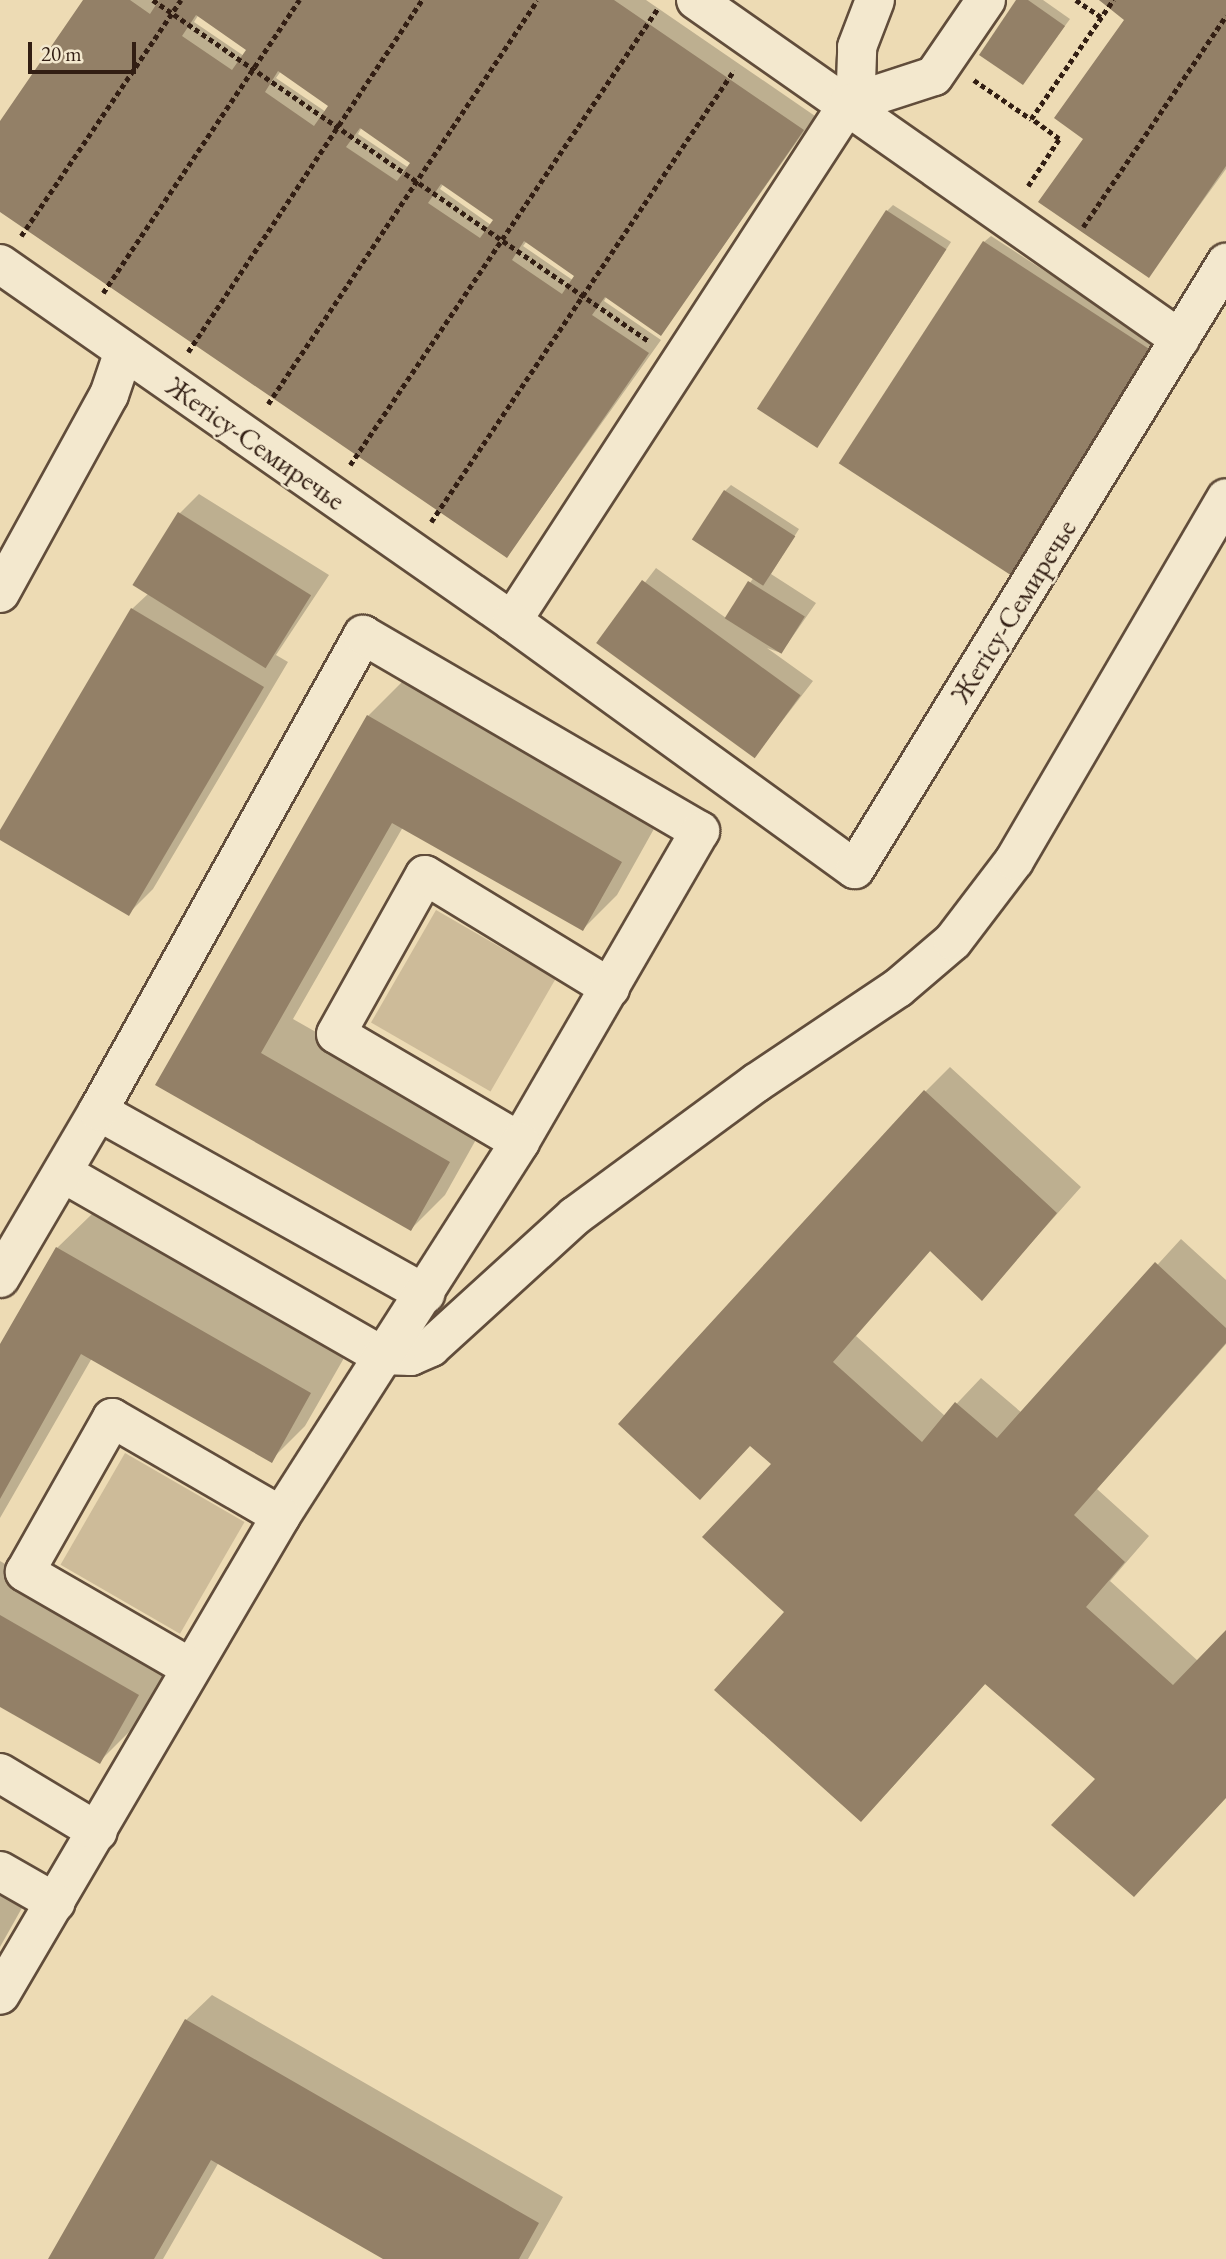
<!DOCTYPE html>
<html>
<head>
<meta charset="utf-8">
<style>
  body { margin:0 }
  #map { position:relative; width:1226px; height:2259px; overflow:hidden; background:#eddbb4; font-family:"EB Garamond",serif }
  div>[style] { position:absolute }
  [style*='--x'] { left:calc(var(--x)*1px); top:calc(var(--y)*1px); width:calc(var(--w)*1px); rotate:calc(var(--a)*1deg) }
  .green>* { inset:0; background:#cdbb99; transform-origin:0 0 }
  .shadow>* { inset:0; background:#0003 }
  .building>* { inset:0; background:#938067; transform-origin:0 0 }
  .path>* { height:4.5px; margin-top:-2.25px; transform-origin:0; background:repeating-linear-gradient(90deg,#321e13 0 5px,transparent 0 8.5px) }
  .roads { filter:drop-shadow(2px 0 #614d3b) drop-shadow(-2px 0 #614d3b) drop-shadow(0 2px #614d3b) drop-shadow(0 -2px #614d3b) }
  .minor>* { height:38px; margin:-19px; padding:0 19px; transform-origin:19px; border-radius:19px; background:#f3e8ce }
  span { translate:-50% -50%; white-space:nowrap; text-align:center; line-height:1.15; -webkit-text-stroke:5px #f3e8ce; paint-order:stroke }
  .street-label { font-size:28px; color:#321e13 }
  .scale { position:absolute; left:28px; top:42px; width:108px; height:32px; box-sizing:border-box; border:4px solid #321e13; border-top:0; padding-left:9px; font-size:21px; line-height:24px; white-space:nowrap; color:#321e13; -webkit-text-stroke:5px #f3e8ce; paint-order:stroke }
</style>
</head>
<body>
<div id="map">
  <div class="green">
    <i style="left:436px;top:910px;width:138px;height:130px;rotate:30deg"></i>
    <i style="left:125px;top:1453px;width:138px;height:129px;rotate:30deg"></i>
  </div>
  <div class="shadow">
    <i style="clip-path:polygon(evenodd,85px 0,646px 0,815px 116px,661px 334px,607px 296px,604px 301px,661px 340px,507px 556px,0 210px,0 124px,85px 0,199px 14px,249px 49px,244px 56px,194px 22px,199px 14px,85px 0,281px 71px,330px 105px,326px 112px,276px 78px,281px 71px,85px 0,362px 127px,412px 162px,409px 168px,358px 134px,362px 127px,85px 0,444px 183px,495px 219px,491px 225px,440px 189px,444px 183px,85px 0,527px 241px,577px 276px,574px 281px,523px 246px,527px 241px)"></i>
    <i style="clip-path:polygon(1019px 0,1043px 0,1070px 19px,1023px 83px)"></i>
    <i style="clip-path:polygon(1099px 0,1226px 0,1226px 169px,1149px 275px,1086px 138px,1126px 20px)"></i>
    <i style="clip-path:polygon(893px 205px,951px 242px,818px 446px,887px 211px)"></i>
    <i style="clip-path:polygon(991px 236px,1160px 346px,1012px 573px,984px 242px)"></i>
    <i style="clip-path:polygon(731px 485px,799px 529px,771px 574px,816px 603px,781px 653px,767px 648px,813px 681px,755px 756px,599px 643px,656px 568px,726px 618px,754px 577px,725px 491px)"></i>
    <i style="clip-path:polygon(199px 494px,329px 575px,276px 655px,288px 662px,153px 889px,128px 914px,0 838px,0 834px,132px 609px,149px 593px,179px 514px)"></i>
    <i style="clip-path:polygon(402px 682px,655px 827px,617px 895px,583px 929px,403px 827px,293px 1019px,483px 1127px,445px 1195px,411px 1229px,157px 1084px,368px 716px)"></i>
    <i style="clip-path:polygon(950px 1067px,1081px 1187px,982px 1298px,931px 1250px,856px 1336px,945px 1416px,981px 1378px,1022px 1413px,1181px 1239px,1226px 1280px,1226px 1344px,1097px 1489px,1149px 1536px,1110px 1581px,1198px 1661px,1226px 1632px,1226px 1797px,1097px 1779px,987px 1682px,886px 1794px,786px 1612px,773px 1464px,925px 1092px)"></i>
    <i style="clip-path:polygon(92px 1214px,344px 1358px,305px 1426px,271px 1460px,92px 1358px,0 1518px,0 1347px,57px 1248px)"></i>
    <i style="clip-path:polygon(0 1561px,172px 1660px,133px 1728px,99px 1762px,0 1705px)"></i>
    <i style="clip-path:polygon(0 1884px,27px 1899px,0 1947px)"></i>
    <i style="clip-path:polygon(212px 1995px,563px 2197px,528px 2259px,387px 2259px,219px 2162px,163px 2259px,50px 2259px,186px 2020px)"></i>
  </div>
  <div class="building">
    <i style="clip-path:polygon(evenodd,83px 0,130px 0,150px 14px,159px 0,614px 0,804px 130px,661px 336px,605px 297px,592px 315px,649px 353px,507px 558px,0 212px,0 121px,83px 0,196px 15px,246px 50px,232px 70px,182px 36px,196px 15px,83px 0,278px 71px,328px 106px,314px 126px,265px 92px,278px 71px,83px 0,360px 128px,410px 163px,397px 181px,346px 147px,360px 128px,83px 0,441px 184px,493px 220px,480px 238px,428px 203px,441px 184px,83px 0,524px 241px,574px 276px,562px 294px,512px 260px,524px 241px)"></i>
    <i style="clip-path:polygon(1016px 0,1028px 0,1065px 26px,1023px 85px,979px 55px)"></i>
    <i style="clip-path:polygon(1099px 0,1226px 0,1226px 166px,1149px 278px,1038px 202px,1083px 139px,1054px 118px,1124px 20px)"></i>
    <i style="left:886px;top:210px;width:72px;height:237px;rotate:33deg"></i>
    <i style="left:983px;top:241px;width:205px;height:265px;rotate:33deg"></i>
    <i style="left:724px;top:490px;width:85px;height:59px;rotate:33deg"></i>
    <i style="left:178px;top:512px;width:157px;height:86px;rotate:32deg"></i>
    <i style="left:642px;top:580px;width:196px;height:78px;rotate:36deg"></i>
    <i style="left:748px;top:581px;width:67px;height:44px;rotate:32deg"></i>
    <i style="clip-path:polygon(131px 608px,264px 687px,129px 916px,0 840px,0 830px)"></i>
    <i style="clip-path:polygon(367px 715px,622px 862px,583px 931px,392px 823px,261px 1053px,450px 1162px,411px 1231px,155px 1085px)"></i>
    <i style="clip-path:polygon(924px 1090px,1057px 1213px,982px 1301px,930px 1251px,833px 1362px,922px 1442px,955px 1402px,997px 1438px,1155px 1262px,1226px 1328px,1226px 1343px,1074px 1515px,1125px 1562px,1086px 1607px,1173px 1685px,1226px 1630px,1226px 1798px,1134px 1897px,1051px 1825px,1095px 1779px,985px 1684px,861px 1822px,714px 1690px,784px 1612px,702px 1537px,771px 1464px,750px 1446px,700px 1500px,618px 1424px)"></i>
    <i style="clip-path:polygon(56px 1247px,311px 1393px,272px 1463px,81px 1354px,0 1499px,0 1344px)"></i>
    <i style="clip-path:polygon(0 1615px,139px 1695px,100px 1764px,0 1707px)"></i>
    <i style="clip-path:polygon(185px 2019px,539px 2223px,519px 2259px,383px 2259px,211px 2160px,154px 2259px,48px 2259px)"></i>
  </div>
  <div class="path">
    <i style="--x:153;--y:0;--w:603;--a:34.53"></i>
    <i style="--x:1076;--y:0;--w:30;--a:34"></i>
    <i style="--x:974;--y:80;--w:69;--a:34.4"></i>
    <i style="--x:1031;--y:119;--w:145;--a:-55.4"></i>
    <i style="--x:1028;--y:186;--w:56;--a:-56.6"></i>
    <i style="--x:1059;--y:139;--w:34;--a:-144"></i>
    <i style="--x:1083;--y:227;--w:255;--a:-55.9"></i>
    <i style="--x:21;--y:236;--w:285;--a:-55.9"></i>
    <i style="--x:103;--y:293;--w:353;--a:-56.2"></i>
    <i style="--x:188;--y:352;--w:423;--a:-56.4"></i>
    <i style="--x:268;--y:404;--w:485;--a:-56.3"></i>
    <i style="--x:350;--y:465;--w:551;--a:-56.02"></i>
    <i style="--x:431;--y:522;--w:544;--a:-56.16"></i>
  </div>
  <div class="roads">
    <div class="minor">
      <i style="--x:696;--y:0;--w:591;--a:35.01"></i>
      <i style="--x:848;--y:104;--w:22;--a:-69"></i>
      <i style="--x:856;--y:83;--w:36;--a:-88"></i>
      <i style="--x:857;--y:47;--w:50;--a:-69"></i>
      <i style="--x:0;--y:264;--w:624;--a:34.89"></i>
      <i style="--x:512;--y:621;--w:617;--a:-56.98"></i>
      <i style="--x:848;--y:104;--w:90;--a:-18"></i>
      <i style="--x:934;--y:76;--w:92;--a:-55.6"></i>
      <i style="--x:0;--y:593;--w:226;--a:-61.2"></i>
      <i style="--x:109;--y:395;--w:46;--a:-71.2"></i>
      <i style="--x:512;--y:621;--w:423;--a:35.9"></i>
      <i style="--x:855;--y:869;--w:711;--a:-58.52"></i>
      <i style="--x:98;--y:1111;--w:375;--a:29.2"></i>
      <i style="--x:520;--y:1142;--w:213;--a:-149.6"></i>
      <i style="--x:336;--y:1034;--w:182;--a:-60.8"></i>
      <i style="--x:425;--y:875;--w:217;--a:31.4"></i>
      <i style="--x:63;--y:1173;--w:366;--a:29.8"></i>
      <i style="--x:381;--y:1355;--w:30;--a:2"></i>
      <i style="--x:411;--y:1356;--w:22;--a:-24"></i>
      <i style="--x:431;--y:1347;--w:195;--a:-42.3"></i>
      <i style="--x:575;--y:1216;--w:225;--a:-36.3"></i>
      <i style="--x:756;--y:1083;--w:171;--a:-33.8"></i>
      <i style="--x:898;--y:988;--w:72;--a:-40.5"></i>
      <i style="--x:953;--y:941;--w:101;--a:-52.7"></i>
      <i style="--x:1014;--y:861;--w:420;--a:-59.7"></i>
      <i style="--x:0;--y:1278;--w:194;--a:-59.6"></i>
      <i style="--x:98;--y:1111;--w:545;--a:-60.89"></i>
      <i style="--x:363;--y:635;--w:390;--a:30.2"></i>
      <i style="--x:700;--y:831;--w:359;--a:120.1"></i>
      <i style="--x:520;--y:1142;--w:444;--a:122.6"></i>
      <i style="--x:281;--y:1516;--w:555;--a:120.4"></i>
      <i style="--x:191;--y:1668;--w:192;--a:-150"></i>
      <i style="--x:25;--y:1572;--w:177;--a:-60.5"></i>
      <i style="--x:112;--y:1418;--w:195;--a:30.1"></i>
      <i style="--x:0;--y:1773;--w:114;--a:31"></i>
      <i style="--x:0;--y:1871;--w:64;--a:29.7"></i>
    </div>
  </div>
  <div class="street-label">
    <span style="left:256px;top:443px;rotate:35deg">Жетісу-Семиречье</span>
    <span style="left:1013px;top:611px;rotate:-58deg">Жетісу-Семиречье</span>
  </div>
  <div class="scale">20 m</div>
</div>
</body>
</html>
